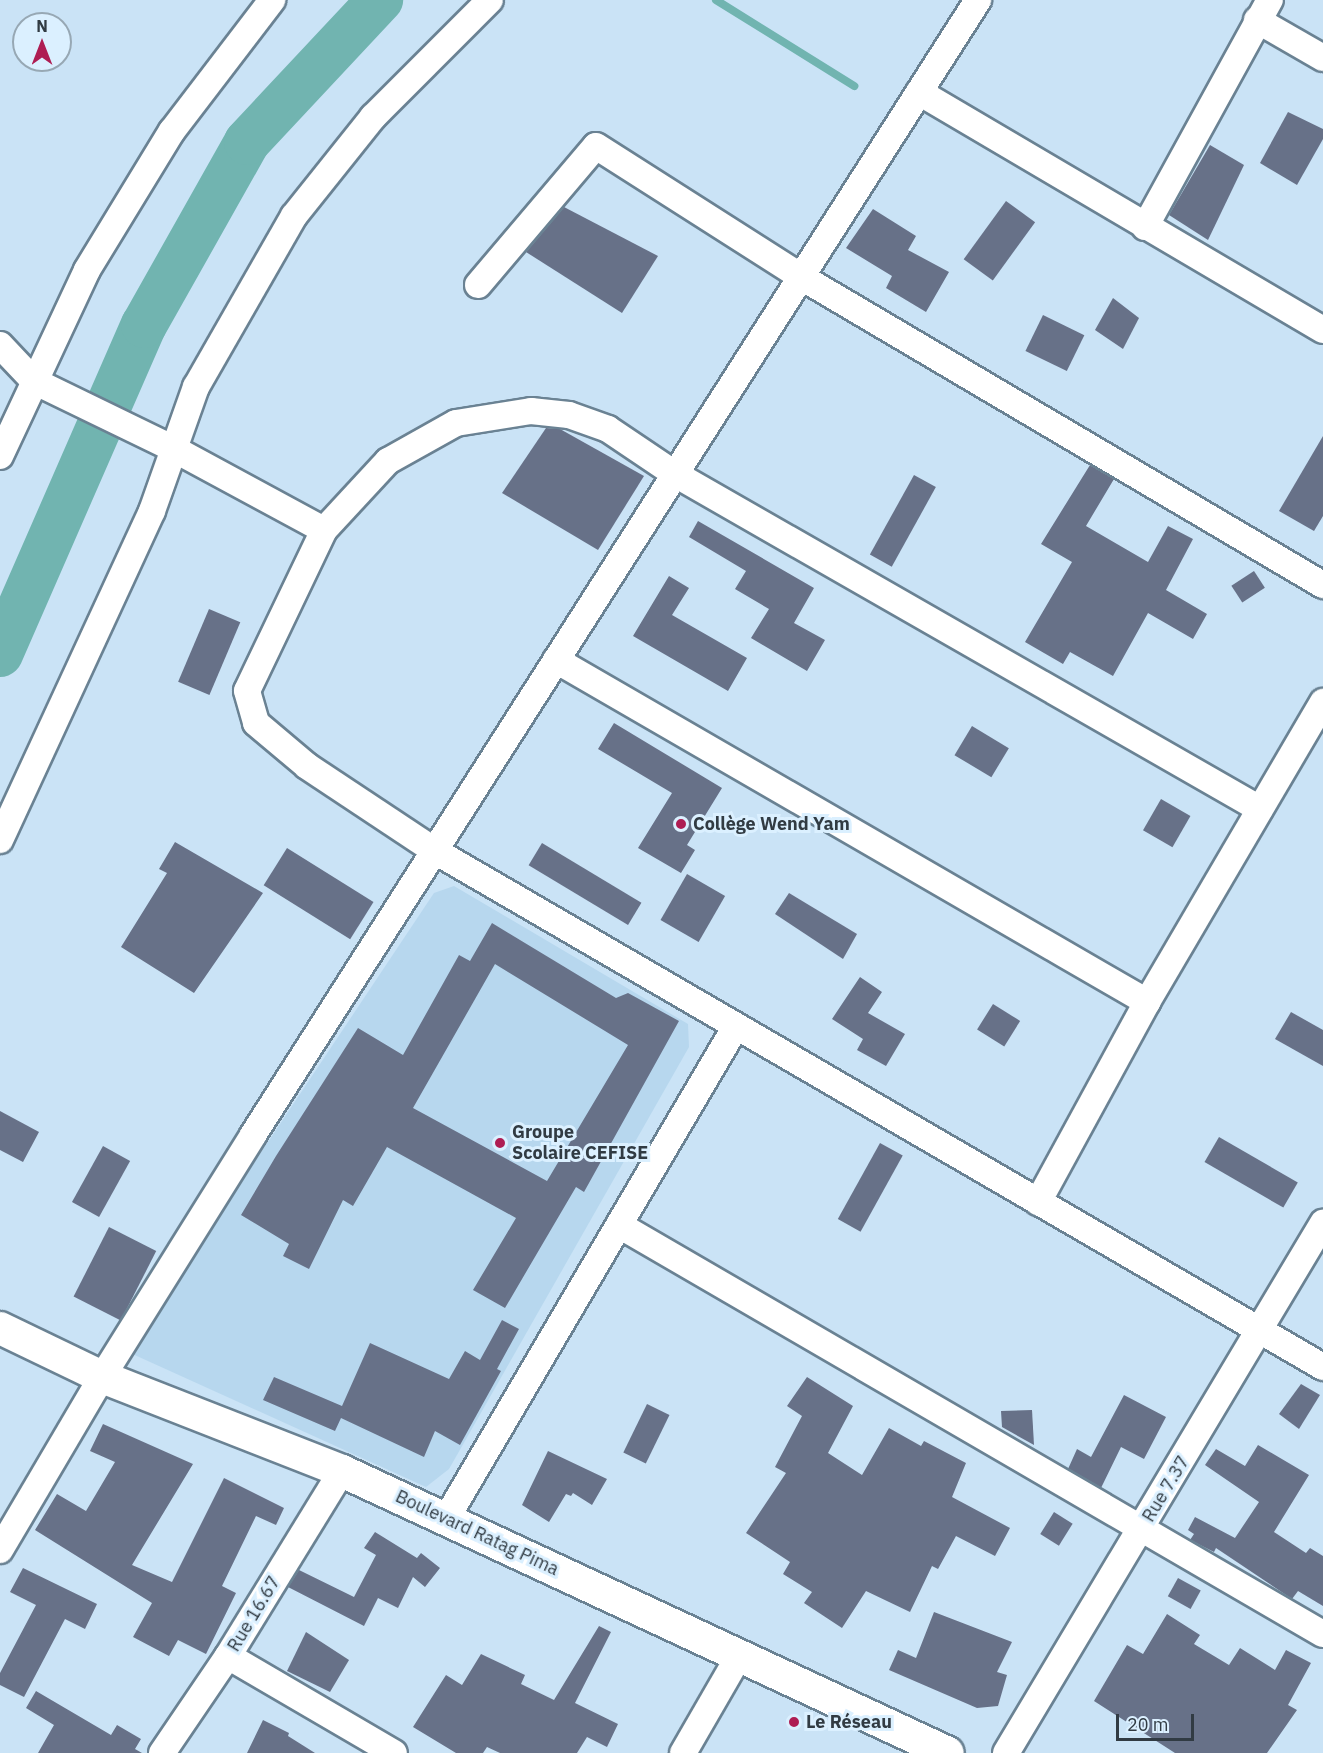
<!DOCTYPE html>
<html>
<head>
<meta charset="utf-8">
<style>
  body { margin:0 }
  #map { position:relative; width:1323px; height:1753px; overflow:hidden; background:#cae3f6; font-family:"IBM Plex Sans",sans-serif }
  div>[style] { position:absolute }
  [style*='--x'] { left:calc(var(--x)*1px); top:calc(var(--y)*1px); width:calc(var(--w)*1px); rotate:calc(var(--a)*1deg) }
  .built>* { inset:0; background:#b7d7ee }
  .stream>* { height:8px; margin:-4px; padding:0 4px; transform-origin:4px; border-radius:4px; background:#71b4b0 }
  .river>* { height:46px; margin:-23px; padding:0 23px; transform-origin:23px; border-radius:23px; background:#71b4b0 }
  .building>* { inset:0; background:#677188; transform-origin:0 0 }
  .roads { filter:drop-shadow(2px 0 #6a8293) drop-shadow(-2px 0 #6a8293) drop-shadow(0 2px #6a8293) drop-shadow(0 -2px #6a8293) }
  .minor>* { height:26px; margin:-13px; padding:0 13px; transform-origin:13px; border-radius:13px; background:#fff }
  .tertiary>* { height:32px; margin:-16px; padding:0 16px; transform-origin:16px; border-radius:16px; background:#fff }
  .dots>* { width:16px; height:16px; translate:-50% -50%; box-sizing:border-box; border:3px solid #dbf0ff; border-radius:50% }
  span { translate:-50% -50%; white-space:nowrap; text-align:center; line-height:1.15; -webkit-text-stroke:6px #dbf0ff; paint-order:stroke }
  .poi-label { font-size:18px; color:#313b43; font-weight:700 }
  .left { translate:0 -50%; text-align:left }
  .street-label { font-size:18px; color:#313b43 }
  .north { position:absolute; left:12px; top:12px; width:60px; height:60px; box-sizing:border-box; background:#dbf0ff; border:2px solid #97a8b4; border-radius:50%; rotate:0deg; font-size:16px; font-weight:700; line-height:24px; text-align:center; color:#313b43 }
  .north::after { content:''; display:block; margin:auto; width:21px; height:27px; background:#ae1d53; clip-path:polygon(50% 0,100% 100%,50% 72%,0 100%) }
  .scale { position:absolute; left:1116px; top:1714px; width:78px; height:27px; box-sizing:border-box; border:3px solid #313b43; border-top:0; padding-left:8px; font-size:18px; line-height:21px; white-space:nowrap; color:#313b43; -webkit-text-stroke:4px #dbf0ff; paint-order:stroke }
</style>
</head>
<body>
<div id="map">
  <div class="built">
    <i style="clip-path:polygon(454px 886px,688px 1024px,689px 1047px,449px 1469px,426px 1487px,128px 1352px,434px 893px)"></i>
  </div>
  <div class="stream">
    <i style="--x:716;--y:0;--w:163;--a:31.9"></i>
  </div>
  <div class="river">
    <i style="--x:0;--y:654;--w:359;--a:-66.4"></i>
    <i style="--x:144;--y:325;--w:210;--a:-60.6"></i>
    <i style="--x:247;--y:142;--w:195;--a:-46.9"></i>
  </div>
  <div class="building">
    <i style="clip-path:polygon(1288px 112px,1323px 129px,1323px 139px,1297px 185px,1260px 163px)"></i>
    <i style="clip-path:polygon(1210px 145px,1244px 165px,1208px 240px,1169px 215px)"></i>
    <i style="left:1006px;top:201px;width:36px;height:72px;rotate:36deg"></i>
    <i style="clip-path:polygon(564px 207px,658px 256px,622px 313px,526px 252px)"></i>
    <i style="clip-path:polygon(873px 209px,916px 236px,908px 250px,949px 272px,926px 312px,886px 288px,892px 276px,846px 248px)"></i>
    <i style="clip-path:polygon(1113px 298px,1139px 318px,1123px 349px,1095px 330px)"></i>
    <i style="left:1043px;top:315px;width:46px;height:40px;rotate:26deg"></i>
    <i style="clip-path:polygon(546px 428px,560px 429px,644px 476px,598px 550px,502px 493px)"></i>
    <i style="clip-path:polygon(1323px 436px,1323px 516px,1314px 531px,1279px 511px)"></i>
    <i style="clip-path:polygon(1090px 465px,1114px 479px,1086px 526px,1148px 562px,1168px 526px,1193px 539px,1166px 590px,1207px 614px,1193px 639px,1148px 613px,1113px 676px,1070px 652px,1063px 664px,1025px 642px,1072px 562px,1041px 544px)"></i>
    <i style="left:914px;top:475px;width:25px;height:91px;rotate:29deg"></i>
    <i style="clip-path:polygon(698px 521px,814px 588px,794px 623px,825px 640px,807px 671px,751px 638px,769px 609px,735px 589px,746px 571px,689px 537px)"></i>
    <i style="left:1254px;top:571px;width:20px;height:27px;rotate:57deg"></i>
    <i style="clip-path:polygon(669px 576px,689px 588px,672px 615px,747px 658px,728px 691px,633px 636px)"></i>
    <i style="left:209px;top:609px;width:34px;height:79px;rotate:23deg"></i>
    <i style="clip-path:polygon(614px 723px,722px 788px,687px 845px,695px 850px,681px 873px,638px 848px,672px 793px,598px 749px)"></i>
    <i style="left:972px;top:726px;width:43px;height:34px;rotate:31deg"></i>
    <i style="left:1161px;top:799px;width:34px;height:36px;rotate:30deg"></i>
    <i style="clip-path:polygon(175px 842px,263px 893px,194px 993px,121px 947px,167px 873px,159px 869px)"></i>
    <i style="left:542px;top:843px;width:116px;height:26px;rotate:31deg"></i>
    <i style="left:287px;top:848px;width:102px;height:44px;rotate:32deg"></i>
    <i style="left:687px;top:874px;width:44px;height:53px;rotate:30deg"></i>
    <i style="clip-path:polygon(789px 893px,857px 934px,843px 959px,775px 914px)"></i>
    <i style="clip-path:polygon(evenodd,492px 923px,616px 998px,628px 993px,679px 1021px,584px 1192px,576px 1187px,505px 1308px,473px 1290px,516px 1218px,387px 1147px,353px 1206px,343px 1200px,309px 1269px,283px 1256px,289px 1244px,241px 1215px,276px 1156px,358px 1028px,403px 1055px,459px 955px,470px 961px,492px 923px,495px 964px,628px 1045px,547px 1181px,413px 1108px,495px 964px)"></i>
    <i style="clip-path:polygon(860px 977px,882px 992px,868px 1013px,905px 1034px,886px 1066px,857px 1050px,863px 1039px,832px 1019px)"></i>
    <i style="left:993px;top:1004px;width:32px;height:30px;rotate:32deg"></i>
    <i style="clip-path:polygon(1291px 1012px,1323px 1030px,1323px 1066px,1275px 1039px)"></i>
    <i style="clip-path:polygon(0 1111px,39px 1132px,23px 1162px,0 1150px)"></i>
    <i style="left:1219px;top:1137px;width:91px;height:29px;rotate:30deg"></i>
    <i style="left:880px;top:1143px;width:26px;height:87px;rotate:29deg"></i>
    <i style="left:103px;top:1146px;width:31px;height:64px;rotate:29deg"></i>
    <i style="left:109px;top:1227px;width:53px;height:78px;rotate:27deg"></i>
    <i style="clip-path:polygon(502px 1320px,519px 1329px,497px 1369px,501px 1371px,460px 1445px,435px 1431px,424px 1457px,341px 1418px,335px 1431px,263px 1400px,274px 1377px,342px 1406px,370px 1343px,449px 1379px,465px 1351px,480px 1360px)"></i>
    <i style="clip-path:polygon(807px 1377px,853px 1406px,828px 1453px,862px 1475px,889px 1428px,921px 1446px,924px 1441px,966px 1463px,952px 1497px,1010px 1528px,995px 1556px,956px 1536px,938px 1569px,932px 1566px,910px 1612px,866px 1591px,842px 1628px,804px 1603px,812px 1592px,783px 1574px,790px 1562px,746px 1533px,786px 1473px,775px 1467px,802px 1416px,787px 1406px)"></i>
    <i style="clip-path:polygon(1301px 1384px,1320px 1395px,1299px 1429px,1279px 1414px)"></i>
    <i style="clip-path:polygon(1124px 1395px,1166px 1417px,1144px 1459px,1121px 1447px,1101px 1488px,1068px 1469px,1077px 1449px,1091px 1457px)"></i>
    <i style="left:647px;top:1404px;width:25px;height:54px;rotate:26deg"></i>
    <i style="clip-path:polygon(1032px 1410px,1034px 1445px,1002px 1427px,1001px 1411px)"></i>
    <i style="clip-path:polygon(103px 1424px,193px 1464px,132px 1565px,172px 1582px,224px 1478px,284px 1508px,276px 1525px,256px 1516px,222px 1586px,236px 1593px,206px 1654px,178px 1640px,169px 1656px,133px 1637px,152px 1603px,35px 1530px,57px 1494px,86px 1511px,115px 1462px,90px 1451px)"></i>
    <i style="clip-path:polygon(1258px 1445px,1309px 1475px,1274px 1532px,1306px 1553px,1310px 1548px,1323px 1556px,1323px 1606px,1298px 1591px,1292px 1599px,1216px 1548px,1214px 1552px,1190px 1540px,1194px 1534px,1188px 1530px,1195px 1517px,1235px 1538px,1259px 1502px,1205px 1465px,1216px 1449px,1245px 1466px)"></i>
    <i style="clip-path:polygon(548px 1451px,607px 1479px,592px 1505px,573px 1493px,571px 1496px,566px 1494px,549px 1522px,522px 1505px)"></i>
    <i style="left:1054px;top:1512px;width:22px;height:26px;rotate:32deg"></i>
    <i style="clip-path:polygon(375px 1532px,417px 1558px,421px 1553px,440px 1568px,425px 1587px,413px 1577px,398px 1608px,378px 1598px,364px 1626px,288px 1587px,299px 1570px,354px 1597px,376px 1555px,364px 1548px)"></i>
    <i style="clip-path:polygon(23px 1568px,97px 1604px,85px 1629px,65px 1619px,24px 1697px,0 1685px,0 1673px,36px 1605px,10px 1592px)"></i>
    <i style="left:1178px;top:1578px;width:26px;height:21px;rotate:29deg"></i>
    <i style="clip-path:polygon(934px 1612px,1012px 1642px,997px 1672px,1007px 1675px,998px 1706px,977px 1708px,889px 1670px,898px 1650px,916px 1658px)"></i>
    <i style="clip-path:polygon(1167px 1614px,1200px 1635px,1194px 1644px,1229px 1665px,1240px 1648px,1275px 1670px,1286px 1650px,1311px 1663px,1288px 1705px,1297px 1710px,1267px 1753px,1175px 1753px,1094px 1701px,1127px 1645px,1143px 1654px)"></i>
    <i style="clip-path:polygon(599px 1626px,611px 1632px,575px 1703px,618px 1724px,607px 1747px,587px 1737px,577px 1753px,500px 1753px,487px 1747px,483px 1753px,456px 1753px,413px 1727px,446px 1675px,462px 1685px,481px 1654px,525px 1675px,521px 1684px,554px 1700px)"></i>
    <i style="clip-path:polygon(306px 1632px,349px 1660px,330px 1692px,287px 1671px)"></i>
    <i style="clip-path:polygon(36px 1691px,111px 1735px,117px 1725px,141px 1739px,135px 1749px,142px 1753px,38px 1753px,54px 1725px,26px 1708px)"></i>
    <i style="clip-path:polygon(263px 1720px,289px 1733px,288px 1736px,315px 1753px,247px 1753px)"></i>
  </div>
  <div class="roads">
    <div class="minor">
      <i style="--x:1257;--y:20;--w:76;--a:29.9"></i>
      <i style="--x:919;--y:92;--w:469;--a:30.5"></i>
      <i style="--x:1145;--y:227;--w:259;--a:-61.2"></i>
      <i style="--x:478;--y:285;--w:182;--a:-49.7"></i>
      <i style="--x:596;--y:146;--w:246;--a:32.5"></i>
      <i style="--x:803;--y:278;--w:604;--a:30.56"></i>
      <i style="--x:0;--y:345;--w:50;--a:46.6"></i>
      <i style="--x:34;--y:381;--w:156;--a:25.9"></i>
      <i style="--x:174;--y:449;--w:170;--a:28.4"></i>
      <i style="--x:324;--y:530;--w:178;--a:115.6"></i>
      <i style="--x:247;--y:691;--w:33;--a:74"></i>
      <i style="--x:256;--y:723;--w:67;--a:40.1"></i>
      <i style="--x:307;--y:766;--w:154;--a:33.6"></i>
      <i style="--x:435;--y:851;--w:1027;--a:30.16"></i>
      <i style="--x:0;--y:456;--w:205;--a:-64.9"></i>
      <i style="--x:87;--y:270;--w:163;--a:-58.6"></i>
      <i style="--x:172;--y:131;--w:165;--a:-52.6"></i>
      <i style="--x:324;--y:530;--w:94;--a:-47.2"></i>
      <i style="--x:388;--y:461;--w:78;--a:-29.2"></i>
      <i style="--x:456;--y:423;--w:76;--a:-9.1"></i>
      <i style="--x:531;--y:411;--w:38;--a:6"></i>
      <i style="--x:569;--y:415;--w:41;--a:19.7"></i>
      <i style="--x:608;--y:429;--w:81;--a:33.9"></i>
      <i style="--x:675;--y:474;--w:674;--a:29.8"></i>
      <i style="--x:556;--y:660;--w:683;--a:30.06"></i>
      <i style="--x:0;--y:840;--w:362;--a:-65.2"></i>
      <i style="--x:152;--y:511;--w:132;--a:-70.5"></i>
      <i style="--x:196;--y:387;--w:197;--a:-60.2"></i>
      <i style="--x:294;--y:216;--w:127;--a:-51.4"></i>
      <i style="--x:373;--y:117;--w:165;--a:-45"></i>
      <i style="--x:1038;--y:1202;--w:228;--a:-61.4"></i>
      <i style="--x:1147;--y:1002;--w:348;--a:-59.6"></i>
      <i style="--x:619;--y:1225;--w:814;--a:30.16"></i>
      <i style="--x:446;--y:1519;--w:572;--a:-59.53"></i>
      <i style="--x:0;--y:1550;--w:201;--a:-59.5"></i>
      <i style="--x:102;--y:1377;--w:285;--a:-58"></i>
      <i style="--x:253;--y:1135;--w:1347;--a:-57.43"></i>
      <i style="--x:228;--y:1656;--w:192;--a:30.3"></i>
      <i style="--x:162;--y:1753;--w:117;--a:-55.8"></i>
      <i style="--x:228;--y:1656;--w:217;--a:-58.4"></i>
      <i style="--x:683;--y:1753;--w:112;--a:-60"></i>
      <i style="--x:1006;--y:1753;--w:618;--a:-59.12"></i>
    </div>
    <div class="tertiary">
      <i style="--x:0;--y:1328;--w:113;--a:25.7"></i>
      <i style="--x:102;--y:1377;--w:258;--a:21.4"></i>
      <i style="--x:342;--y:1471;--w:668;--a:24.95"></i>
    </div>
  </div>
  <div class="dots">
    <i style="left:681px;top:824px;background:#ae1d53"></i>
    <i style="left:500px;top:1143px;background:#ae1d53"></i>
    <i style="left:794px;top:1722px;background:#ae1d53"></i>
  </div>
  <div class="poi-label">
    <span class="left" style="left:693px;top:824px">Collège Wend Yam</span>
    <span class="left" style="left:512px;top:1143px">Groupe<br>Scolaire CEFISE</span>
    <span class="left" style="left:806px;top:1722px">Le Réseau</span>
  </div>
  <div class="street-label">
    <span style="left:1166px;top:1489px;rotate:-59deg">Rue 7.37</span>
    <span style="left:477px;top:1533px;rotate:25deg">Boulevard Ratag Pima</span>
    <span style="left:254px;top:1614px;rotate:-59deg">Rue 16.67</span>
  </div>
  <div class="north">N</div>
  <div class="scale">20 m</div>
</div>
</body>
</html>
